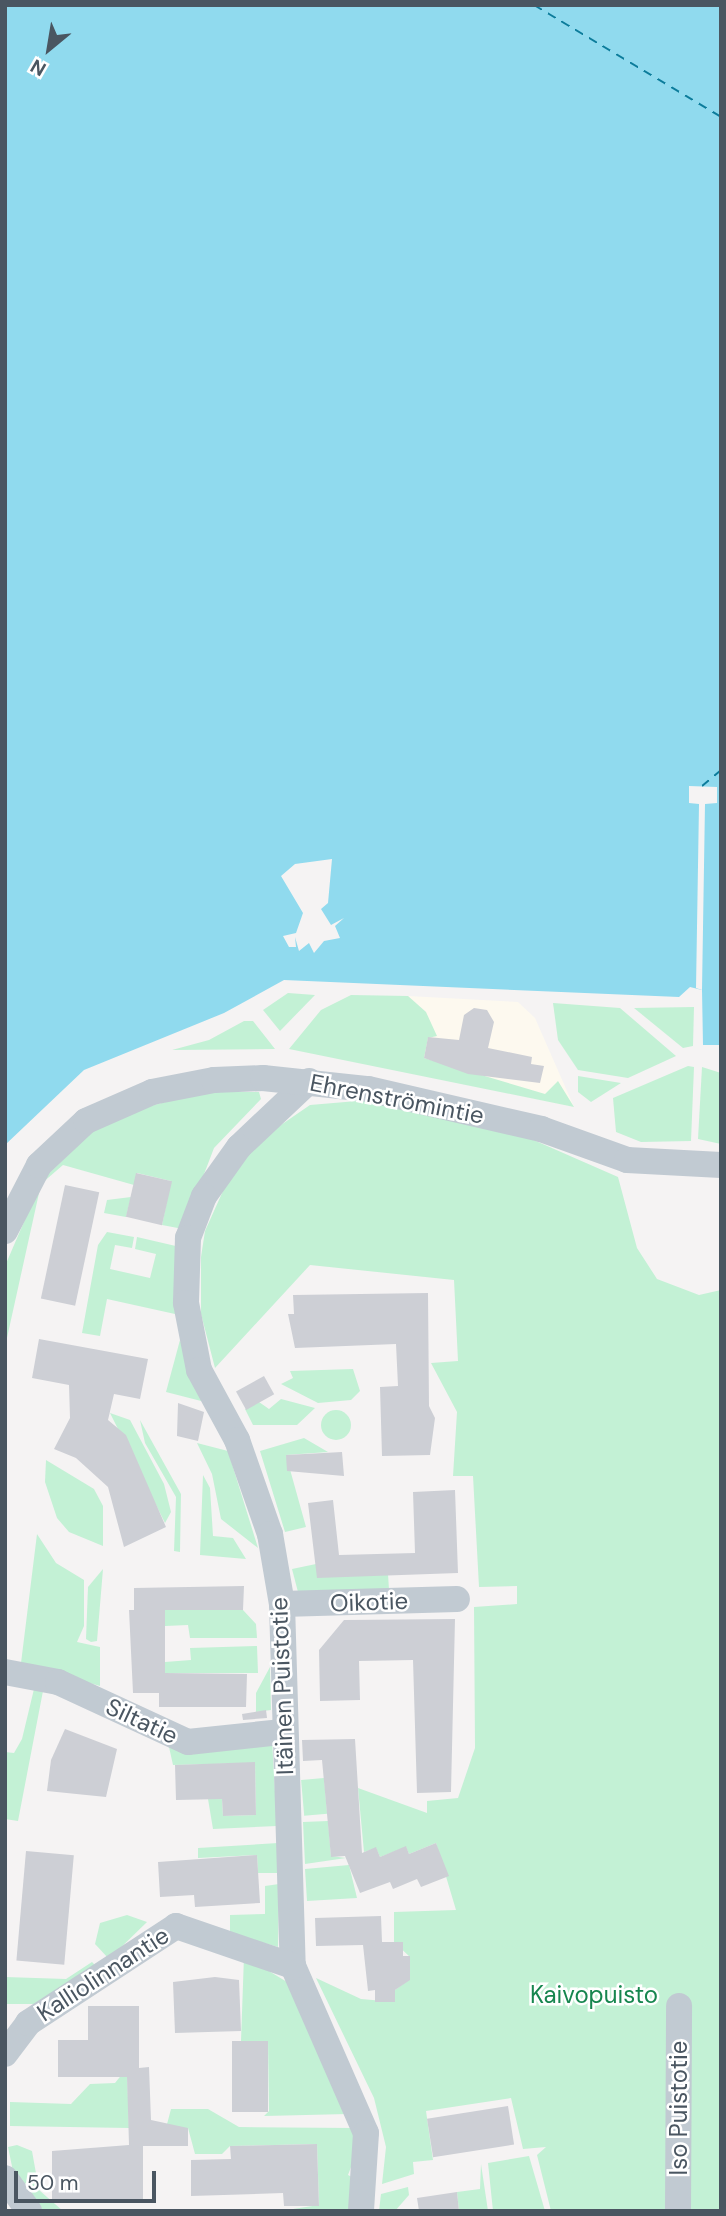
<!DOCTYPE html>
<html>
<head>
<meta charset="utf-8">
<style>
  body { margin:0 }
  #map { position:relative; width:726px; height:2216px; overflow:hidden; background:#f5f3f3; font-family:"DM Sans",sans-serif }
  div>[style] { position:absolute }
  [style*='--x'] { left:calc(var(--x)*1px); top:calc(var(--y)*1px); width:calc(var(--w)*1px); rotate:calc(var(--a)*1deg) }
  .commercial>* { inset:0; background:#fdf9ef }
  .green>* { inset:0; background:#c3f1d5; transform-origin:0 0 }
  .round { border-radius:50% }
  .water>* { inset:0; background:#90daee }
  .pier>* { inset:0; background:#f5f3f3 }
  .ferry>* { height:2px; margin-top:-1px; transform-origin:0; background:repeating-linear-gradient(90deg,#0c7c9b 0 9px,transparent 0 16px) }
  .building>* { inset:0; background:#cdcfd5; transform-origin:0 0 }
  .minor>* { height:26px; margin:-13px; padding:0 13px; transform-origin:13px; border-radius:13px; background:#c1cad2 }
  span { translate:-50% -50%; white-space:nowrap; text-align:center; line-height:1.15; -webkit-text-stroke:5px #fff; paint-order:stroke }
  .street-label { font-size:24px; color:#4a5661 }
  .park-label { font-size:24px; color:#17864f }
  .frame { position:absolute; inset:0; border:7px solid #4a5661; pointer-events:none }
  .north { position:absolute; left:14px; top:14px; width:70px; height:70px; -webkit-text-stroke:5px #fff; paint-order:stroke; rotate:210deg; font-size:19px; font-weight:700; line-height:28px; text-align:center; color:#4a5661 }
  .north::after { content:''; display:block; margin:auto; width:24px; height:32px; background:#4a5661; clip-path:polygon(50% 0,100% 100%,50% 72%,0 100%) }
  .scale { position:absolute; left:14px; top:2171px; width:142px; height:32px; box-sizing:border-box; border:4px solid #4a5661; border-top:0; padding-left:9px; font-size:21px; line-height:24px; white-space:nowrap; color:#4a5661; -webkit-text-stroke:5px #fff; paint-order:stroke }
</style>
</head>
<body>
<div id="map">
  <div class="commercial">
    <i style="clip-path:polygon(408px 996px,518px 1002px,535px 1018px,574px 1107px,414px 1073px,426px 1012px)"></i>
  </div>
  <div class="green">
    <i style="clip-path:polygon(288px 993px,315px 995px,280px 1031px,263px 1010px)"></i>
    <i style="clip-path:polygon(351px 995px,408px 996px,426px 1012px,437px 1036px,428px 1038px,424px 1058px,545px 1094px,558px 1081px,574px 1107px,289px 1049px,321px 1010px)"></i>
    <i style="clip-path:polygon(553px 1003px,620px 1008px,676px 1056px,628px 1078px,578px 1070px,558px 1040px)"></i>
    <i style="clip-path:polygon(694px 1007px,693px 1046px,683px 1048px,634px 1008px)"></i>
    <i style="clip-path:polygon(244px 1021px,253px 1021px,275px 1049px,172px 1050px,209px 1040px)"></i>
    <i style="clip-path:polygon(688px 1066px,694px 1067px,691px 1141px,641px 1142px,616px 1132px,613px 1098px)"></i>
    <i style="clip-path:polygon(702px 1067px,721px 1073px,721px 1144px,698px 1139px)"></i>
    <i style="clip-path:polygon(578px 1076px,621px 1083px,591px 1102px,578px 1092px)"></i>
    <i style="clip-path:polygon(203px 1092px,259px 1092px,261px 1099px,214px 1148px,183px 1229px,162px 1225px,171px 1181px,137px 1173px,134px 1185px,63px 1165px,41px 1184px,5px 1347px,5px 1266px,42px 1180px,95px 1129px,139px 1109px)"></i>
    <i style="clip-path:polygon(369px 1100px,529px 1138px,618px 1177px,637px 1248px,657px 1279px,699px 1295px,721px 1290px,721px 2211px,551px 2211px,537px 2155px,546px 2147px,523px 2149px,511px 2098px,426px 2111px,433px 2160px,413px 2162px,414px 2174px,382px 2184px,386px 2147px,374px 2098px,316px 1978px,361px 1999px,395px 2002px,395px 1990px,410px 1979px,410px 1957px,394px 1942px,394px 1912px,456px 1910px,436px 1843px,409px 1854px,406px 1847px,380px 1857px,376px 1848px,364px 1852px,358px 1788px,427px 1813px,427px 1801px,458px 1798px,475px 1748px,474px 1607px,517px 1604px,517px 1586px,479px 1587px,473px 1476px,453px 1476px,457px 1412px,431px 1363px,458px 1361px,454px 1280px,310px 1265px,215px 1368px,201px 1314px,201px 1257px,205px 1231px,227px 1182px,259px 1140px,310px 1105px)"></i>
    <i style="clip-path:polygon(131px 1197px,126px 1217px,104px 1213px,107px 1200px)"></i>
    <i style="clip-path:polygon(107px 1232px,134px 1237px,132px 1248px,115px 1245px,110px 1269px,150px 1278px,156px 1254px,135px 1249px,137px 1237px,180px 1247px,175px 1314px,107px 1299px,100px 1336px,82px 1333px,98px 1245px)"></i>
    <i style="clip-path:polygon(180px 1340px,205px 1402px,166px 1392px)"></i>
    <i style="clip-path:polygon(353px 1369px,360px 1391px,351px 1400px,318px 1403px,281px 1384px,293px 1378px,290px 1371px)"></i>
    <i style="clip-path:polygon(281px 1399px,315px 1408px,297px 1425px,253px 1425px,245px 1409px,259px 1402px,269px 1409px)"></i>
    <i class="round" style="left:321px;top:1410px;width:30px;height:30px"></i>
    <i style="clip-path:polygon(110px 1413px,130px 1420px,164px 1484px,171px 1512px,165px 1523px)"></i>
    <i style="clip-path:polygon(140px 1420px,181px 1494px,180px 1552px,174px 1551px,176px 1497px,145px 1443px)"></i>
    <i style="clip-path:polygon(304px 1438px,328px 1452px,286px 1455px,306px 1527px,285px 1532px,260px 1451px)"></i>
    <i style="clip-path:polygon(197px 1443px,228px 1451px,258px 1548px,221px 1519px,212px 1474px)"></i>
    <i style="clip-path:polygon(46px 1460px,94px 1489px,103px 1506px,103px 1546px,69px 1532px,57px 1518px,45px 1482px)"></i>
    <i style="clip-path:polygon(203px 1475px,210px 1488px,213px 1536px,233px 1538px,246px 1559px,200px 1555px)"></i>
    <i style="clip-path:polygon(37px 1534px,56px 1563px,84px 1580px,84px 1626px,77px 1642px,100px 1647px,100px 1686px,21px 1663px)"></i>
    <i style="clip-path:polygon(316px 1564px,388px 1574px,389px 1590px,298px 1592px,292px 1569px)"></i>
    <i style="clip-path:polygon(103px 1569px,97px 1641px,91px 1642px,86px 1639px,88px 1587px)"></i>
    <i style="clip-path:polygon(165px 1610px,243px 1610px,256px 1624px,257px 1638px,190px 1638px,188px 1625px,165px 1626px)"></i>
    <i style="clip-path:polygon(257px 1646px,258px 1673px,165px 1673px,165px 1662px,191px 1660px,190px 1648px)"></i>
    <i style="clip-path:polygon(270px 1667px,271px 1710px,256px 1712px,256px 1693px)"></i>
    <i style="clip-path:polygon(34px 1689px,43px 1691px,18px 1821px,5px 1819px,5px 1752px,14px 1753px,22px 1739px)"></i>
    <i style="clip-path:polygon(272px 1740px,277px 1826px,213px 1829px,208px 1799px,222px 1799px,223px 1816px,256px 1815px,255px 1763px,173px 1765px,169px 1747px)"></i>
    <i style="left:324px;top:1778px;width:36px;height:23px;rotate:85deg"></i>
    <i style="clip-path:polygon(328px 1821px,331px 1856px,346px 1858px,305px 1864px,303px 1822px)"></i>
    <i style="clip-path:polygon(278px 1843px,279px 1873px,258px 1873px,257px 1855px,198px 1858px,198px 1848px)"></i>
    <i style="clip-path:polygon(349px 1865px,357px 1898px,307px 1901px,305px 1869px)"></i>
    <i style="clip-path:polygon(279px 1884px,278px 1947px,230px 1933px,230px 1915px,265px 1914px,265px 1886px)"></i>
    <i style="clip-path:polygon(127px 1915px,147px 1922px,109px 1959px,95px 1944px,100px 1923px)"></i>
    <i style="clip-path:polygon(244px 1956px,287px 1982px,348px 2114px,264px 2116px,269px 2111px,268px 2041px,241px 2041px)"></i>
    <i style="clip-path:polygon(92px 1962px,98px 1968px,40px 2004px,5px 2004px,5px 1977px,66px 1979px)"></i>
    <i style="clip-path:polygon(127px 2068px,129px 2128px,10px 2126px,10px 2102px,71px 2104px,90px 2084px,115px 2083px)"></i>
    <i style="clip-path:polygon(171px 2109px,208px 2109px,239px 2127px,353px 2128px,359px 2146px,348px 2175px,356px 2179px,350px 2211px,280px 2211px,319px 2205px,317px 2144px,230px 2146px,222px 2154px,195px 2154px,188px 2128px,166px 2128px)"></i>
    <i style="clip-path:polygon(17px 2145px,32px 2151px,39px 2190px,63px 2211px,42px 2211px,15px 2181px,8px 2147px)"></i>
    <i style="clip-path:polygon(529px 2156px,545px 2211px,493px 2211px,488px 2163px)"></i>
    <i style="clip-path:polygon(481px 2164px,488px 2211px,459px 2211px,457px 2192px,480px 2189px)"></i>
    <i style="clip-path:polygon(408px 2187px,409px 2195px,395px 2211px,379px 2211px,381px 2194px)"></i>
  </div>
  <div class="water">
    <i style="clip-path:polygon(evenodd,5px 5px,721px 5px,721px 1045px,703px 1045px,702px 990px,690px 987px,679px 997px,284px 980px,224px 1013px,84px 1070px,5px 1145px,5px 5px,332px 859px,328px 903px,321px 909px,331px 925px,344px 918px,335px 926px,340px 938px,324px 941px,314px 953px,309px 943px,299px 951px,295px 937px,296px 947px,289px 947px,283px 936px,296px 933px,303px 913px,281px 876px,295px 864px,332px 859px)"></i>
  </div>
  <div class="pier">
    <i style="clip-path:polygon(689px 786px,717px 787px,717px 803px,705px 804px,702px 990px,696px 988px,699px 804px,689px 803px)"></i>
  </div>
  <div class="ferry">
    <i style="--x:534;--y:5;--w:218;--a:30.9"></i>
    <i style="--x:702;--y:786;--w:25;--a:-40"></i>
  </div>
  <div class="building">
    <i style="clip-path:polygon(474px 1008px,487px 1010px,494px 1022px,488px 1048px,532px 1057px,531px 1064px,544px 1066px,540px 1083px,468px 1074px,424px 1058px,428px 1037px,459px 1040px,464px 1015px)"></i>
    <i style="left:136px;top:1173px;width:37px;height:45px;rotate:13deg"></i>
    <i style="left:65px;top:1185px;width:35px;height:116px;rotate:12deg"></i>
    <i style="clip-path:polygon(428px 1293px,429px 1406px,435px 1418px,430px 1455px,382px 1456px,380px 1387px,398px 1386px,396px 1344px,295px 1348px,288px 1314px,294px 1314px,293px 1295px)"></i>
    <i style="clip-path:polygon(39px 1339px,148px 1359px,140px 1399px,114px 1394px,108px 1420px,126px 1435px,166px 1527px,124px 1547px,108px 1487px,76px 1458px,54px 1449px,70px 1418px,69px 1385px,32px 1378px)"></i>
    <i style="left:264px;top:1376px;width:21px;height:32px;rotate:61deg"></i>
    <i style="clip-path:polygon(178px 1403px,204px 1412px,198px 1441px,177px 1436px)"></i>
    <i style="clip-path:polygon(342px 1452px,344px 1476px,287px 1471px,286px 1455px)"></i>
    <i style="clip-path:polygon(455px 1490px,458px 1573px,317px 1578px,308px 1503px,333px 1500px,339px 1555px,415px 1553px,413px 1492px)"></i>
    <i style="clip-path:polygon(244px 1586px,243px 1610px,165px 1610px,165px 1673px,247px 1674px,246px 1707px,159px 1707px,159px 1693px,133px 1693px,129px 1610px,134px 1610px,134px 1588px)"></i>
    <i style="clip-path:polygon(455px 1619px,451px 1792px,417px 1793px,413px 1660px,359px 1661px,360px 1700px,320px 1701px,319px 1650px,344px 1620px)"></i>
    <i style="clip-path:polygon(266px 1710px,267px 1718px,243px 1720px,242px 1714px)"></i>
    <i style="clip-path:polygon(65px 1729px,117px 1749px,106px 1797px,47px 1791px,51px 1760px)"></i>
    <i style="clip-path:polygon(355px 1739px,362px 1853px,376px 1847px,380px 1857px,406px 1846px,409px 1854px,436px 1843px,449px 1876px,421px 1887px,417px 1879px,393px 1889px,390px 1882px,360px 1893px,345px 1856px,331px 1857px,322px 1760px,303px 1761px,302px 1740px)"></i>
    <i style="clip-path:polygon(255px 1762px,256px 1815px,223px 1816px,222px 1799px,176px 1800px,175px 1765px)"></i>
    <i style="left:26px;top:1851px;width:48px;height:110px;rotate:5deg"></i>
    <i style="clip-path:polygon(257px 1855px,260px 1903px,195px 1907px,194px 1895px,160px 1897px,158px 1862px)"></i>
    <i style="clip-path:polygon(381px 1916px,382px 1942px,403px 1942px,403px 1956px,410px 1956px,410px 1980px,395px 1990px,395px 2002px,375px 2002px,375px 1990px,368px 1991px,363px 1945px,316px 1946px,315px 1918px)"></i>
    <i style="clip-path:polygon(215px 1977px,239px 1980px,241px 2031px,175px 2033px,173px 1982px)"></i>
    <i style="clip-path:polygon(88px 2006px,139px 2006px,139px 2068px,149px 2067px,151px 2120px,188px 2128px,188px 2146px,143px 2146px,143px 2200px,52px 2200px,52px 2151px,129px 2145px,127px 2077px,58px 2077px,58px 2040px,88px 2040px)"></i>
    <i style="left:232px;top:2041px;width:36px;height:71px"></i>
    <i style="left:508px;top:2106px;width:39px;height:82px;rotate:81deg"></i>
    <i style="clip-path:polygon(317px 2144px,319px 2206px,284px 2206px,283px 2193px,191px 2196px,191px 2160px,231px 2159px,230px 2146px)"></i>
    <i style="clip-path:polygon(457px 2192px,459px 2211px,419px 2211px,417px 2198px)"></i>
  </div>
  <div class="minor">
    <i style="--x:309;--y:1081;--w:96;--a:136.7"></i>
    <i style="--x:239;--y:1147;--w:60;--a:125.5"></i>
    <i style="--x:204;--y:1196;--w:45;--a:110.9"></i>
    <i style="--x:188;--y:1238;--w:65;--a:91.8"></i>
    <i style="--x:186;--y:1303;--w:68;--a:79"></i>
    <i style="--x:199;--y:1370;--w:80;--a:61.5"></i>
    <i style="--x:237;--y:1440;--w:100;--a:70.7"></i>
    <i style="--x:270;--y:1534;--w:71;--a:80.3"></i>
    <i style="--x:282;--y:1604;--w:362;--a:88.3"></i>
    <i style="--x:293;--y:1966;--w:182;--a:66.4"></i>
    <i style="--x:366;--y:2133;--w:78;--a:93.7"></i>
    <i style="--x:5;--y:1231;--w:74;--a:-62.7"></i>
    <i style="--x:39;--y:1165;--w:64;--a:-43.1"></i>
    <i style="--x:86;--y:1121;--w:72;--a:-23.7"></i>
    <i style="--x:152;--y:1092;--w:63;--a:-11"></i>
    <i style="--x:214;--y:1080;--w:49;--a:-2.3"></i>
    <i style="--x:263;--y:1078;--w:106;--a:6"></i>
    <i style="--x:368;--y:1089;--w:178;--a:13"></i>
    <i style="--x:541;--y:1129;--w:91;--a:19.8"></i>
    <i style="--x:627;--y:1160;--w:94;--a:3"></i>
    <i style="--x:282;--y:1604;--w:175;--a:-1.6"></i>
    <i style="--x:5;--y:1672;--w:54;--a:10.7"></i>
    <i style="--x:58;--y:1682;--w:143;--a:24.8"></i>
    <i style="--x:188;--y:1742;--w:95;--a:-6.1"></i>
    <i style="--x:5;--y:2054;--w:39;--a:-53"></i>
    <i style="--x:28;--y:2023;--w:177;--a:-33.2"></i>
    <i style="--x:176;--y:1926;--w:124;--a:18.9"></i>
    <i style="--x:5;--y:2178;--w:41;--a:54"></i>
    <i style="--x:678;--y:2211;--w:205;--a:-89.7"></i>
  </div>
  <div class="street-label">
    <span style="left:397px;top:1099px;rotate:11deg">Ehrenströmintie</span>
    <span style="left:369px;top:1602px;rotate:-2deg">Oikotie</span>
    <span style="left:282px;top:1686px;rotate:-92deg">Itäinen Puistotie</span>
    <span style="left:142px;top:1721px;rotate:25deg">Siltatie</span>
    <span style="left:103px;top:1974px;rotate:-33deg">Kalliolinnantie</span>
    <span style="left:679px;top:2108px;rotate:-90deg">Iso Puistotie</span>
  </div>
  <div class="park-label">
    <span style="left:594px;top:1995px">Kaivopuisto</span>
  </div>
  <div class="frame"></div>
  <div class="north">N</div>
  <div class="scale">50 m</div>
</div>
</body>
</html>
